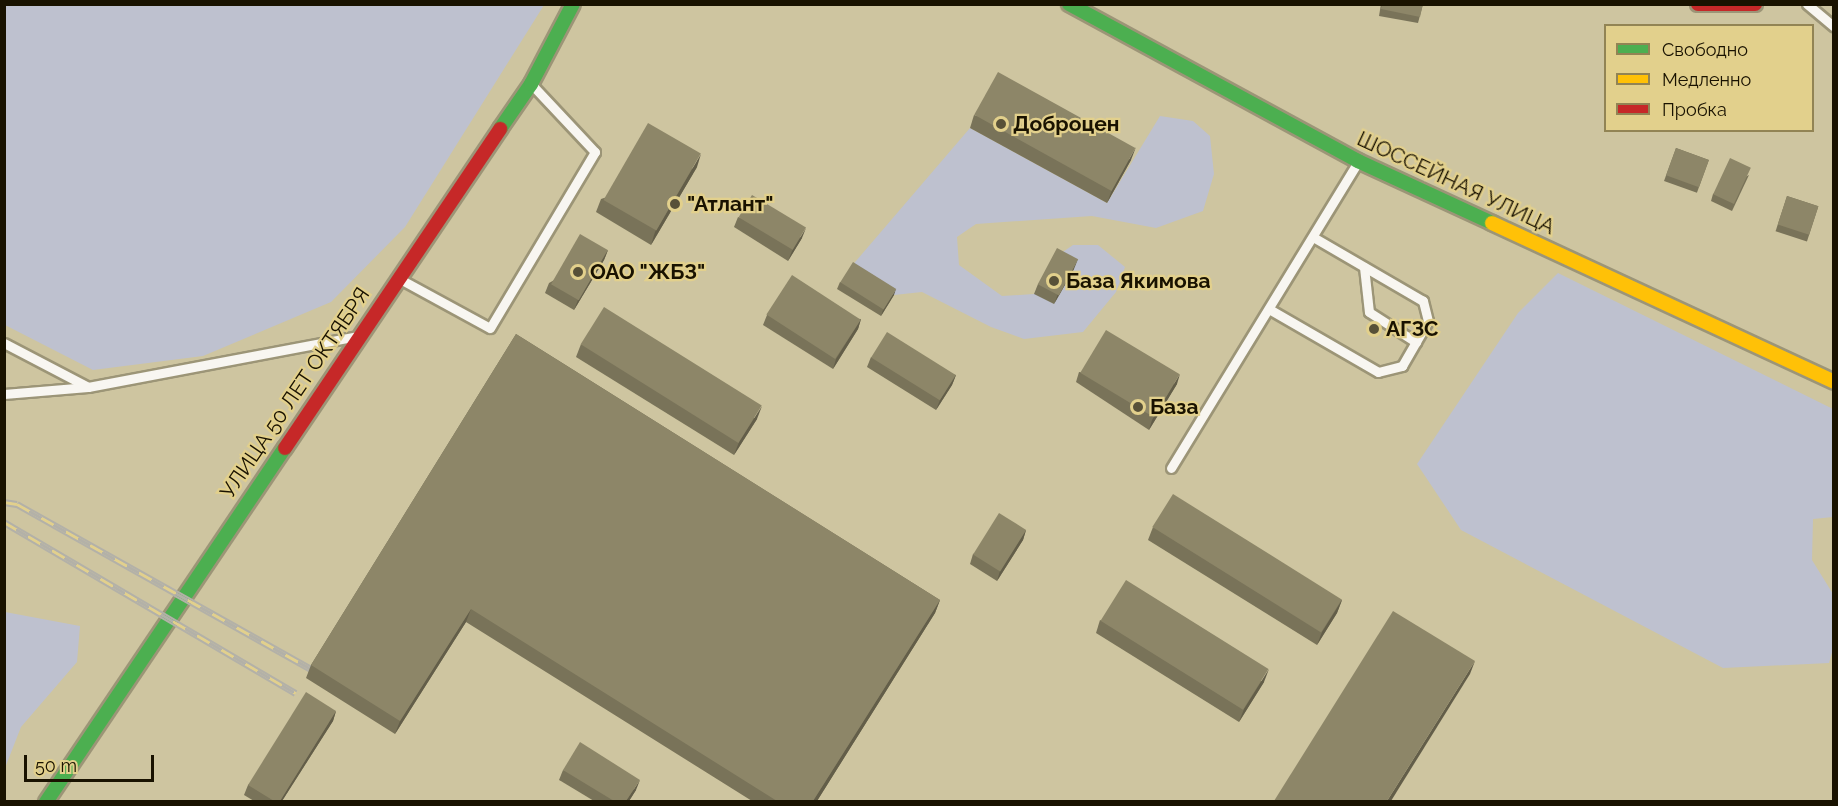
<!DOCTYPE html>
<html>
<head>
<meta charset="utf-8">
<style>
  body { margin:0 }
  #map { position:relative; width:1838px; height:806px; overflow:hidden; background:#cec5a0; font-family:Raleway,sans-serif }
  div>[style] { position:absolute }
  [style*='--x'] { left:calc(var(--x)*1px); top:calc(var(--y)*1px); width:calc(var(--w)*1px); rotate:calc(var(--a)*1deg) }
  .green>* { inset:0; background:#bec1cf }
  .roads { filter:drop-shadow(2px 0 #9c9577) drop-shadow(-2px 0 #9c9577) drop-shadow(0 2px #9c9577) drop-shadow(0 -2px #9c9577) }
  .lane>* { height:9px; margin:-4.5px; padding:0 4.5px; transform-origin:4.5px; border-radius:4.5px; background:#f8f6f1 }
  .fast>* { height:14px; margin:-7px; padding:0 7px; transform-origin:7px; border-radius:7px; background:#4caf50 }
  .slow>* { height:14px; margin:-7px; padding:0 7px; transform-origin:7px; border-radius:7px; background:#ffc107 }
  .jam>* { height:14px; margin:-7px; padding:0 7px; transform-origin:7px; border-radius:7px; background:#c62828 }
  .rail>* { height:7px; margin-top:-3.5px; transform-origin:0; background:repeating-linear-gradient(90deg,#e2d08c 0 14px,#b3b1a8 0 28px); box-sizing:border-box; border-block:2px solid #b3b1a8 }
  .wall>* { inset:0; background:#797359; transform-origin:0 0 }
  .shaded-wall>* { inset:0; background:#635e49 }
  .building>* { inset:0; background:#8d8668; transform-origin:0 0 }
  .dots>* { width:16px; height:16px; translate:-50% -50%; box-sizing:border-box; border:3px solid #e2d08c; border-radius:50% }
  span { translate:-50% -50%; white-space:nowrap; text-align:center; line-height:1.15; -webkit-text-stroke:4.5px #e2d08c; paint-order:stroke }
  .poi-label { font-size:21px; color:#191200; font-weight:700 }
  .left { translate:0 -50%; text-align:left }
  .street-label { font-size:21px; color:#191200 }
  .frame { position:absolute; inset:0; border:6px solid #191200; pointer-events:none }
  .legend { position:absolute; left:1604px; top:24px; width:210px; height:108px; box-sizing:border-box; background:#e2d08c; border:2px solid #928454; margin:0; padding:8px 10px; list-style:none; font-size:18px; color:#191200 }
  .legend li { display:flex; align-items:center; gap:12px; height:30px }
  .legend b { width:30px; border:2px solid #928454 }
  .scale { position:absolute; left:24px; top:755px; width:130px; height:27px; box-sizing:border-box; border:3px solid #191200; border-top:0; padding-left:8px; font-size:18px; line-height:21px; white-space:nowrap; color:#191200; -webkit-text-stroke:4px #e2d08c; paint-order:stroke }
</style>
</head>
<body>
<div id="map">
  <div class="green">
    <i style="clip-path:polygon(4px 5px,5px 4px,544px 5px,405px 227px,331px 302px,203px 356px,93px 370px,5px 325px)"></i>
    <i style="clip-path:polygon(1160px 116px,1193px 121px,1210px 136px,1214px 174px,1203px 211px,1156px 228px,1092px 216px,976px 224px,957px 237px,959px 265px,1002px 296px,1034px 294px,1054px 258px,1073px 245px,1098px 245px,1125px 267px,1116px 292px,1083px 332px,1024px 339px,991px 327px,922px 292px,894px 295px,850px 268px,970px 128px,1107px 203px)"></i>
    <i style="clip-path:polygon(1558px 273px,1833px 409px,1833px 517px,1813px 519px,1812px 560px,1833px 594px,1833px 649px,1829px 663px,1723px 668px,1461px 530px,1417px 464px,1518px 313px)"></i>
    <i style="clip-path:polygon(5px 612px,80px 626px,77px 662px,21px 727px,5px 768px)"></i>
  </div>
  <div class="roads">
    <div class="lane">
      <i style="--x:1807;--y:4;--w:35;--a:40"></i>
      <i style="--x:1364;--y:267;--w:45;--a:83.7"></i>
      <i style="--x:1369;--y:312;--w:56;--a:32.6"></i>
      <i style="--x:400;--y:279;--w:102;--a:28.6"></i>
      <i style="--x:490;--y:328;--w:205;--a:-59.2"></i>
      <i style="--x:595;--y:152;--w:92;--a:-133.2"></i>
      <i style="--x:1269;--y:309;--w:126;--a:30"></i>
      <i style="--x:1378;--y:372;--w:25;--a:-14"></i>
      <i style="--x:1402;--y:366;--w:52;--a:-60"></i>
      <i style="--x:1428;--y:321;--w:21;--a:-104"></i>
      <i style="--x:1423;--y:301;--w:127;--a:-149.8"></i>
      <i style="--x:4;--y:343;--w:95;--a:27.6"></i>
      <i style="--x:4;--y:394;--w:84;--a:-4.8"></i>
      <i style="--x:88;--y:387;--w:270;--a:-10.7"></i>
      <i style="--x:1171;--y:468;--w:357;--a:-58.6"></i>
    </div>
    <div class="fast">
      <i style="--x:1069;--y:4;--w:329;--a:28.5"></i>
      <i style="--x:1358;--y:161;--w:148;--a:24.8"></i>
      <i style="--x:500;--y:129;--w:55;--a:-55.4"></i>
      <i style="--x:531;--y:84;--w:90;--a:-62.3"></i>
      <i style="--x:46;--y:802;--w:427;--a:-56"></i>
    </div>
    <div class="slow">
      <i style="--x:1492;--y:223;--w:377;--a:24.9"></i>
    </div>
    <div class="jam">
      <i style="--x:1698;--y:4;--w:57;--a:0"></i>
      <i style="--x:285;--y:448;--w:385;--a:-56"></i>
    </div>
  </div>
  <div class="rail">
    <i style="--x:4;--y:502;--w:13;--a:9"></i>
    <i style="--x:17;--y:504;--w:337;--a:29.3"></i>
    <i style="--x:4;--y:522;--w:338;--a:30.4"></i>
  </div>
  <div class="wall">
    <i style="clip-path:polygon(1381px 4px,1423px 4px,1418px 23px,1379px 16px)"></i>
    <i style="clip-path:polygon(974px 115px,1131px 160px,1107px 203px,970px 128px)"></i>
    <i style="left:1676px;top:148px;width:35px;height:35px;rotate:20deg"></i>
    <i style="clip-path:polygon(697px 167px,651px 245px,596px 212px,601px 199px)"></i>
    <i style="clip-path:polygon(1749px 175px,1732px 211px,1711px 201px,1713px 194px)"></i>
    <i style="left:1787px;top:196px;width:33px;height:37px;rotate:18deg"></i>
    <i style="clip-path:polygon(738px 217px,802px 238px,788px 261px,734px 227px)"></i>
    <i style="clip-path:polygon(608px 250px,604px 260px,574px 310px,545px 293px,549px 283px)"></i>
    <i style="clip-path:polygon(1074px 269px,1054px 304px,1034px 294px,1038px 284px)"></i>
    <i style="clip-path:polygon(840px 282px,894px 295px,881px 316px,837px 289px)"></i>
    <i style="clip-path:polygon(767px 315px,861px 319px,858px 329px,833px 369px,763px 325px)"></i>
    <i style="clip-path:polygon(516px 334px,940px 600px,935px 613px,817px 801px,752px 801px,466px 622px,395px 734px,306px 678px,311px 665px)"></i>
    <i style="clip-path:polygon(581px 344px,757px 419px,734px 455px,576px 357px)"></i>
    <i style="clip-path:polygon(871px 357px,956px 375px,952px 385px,936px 410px,867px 367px)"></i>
    <i style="clip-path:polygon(1079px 372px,1177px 384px,1149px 430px,1076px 382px)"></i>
    <i style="clip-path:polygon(1153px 527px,1342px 600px,1337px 613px,1317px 645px,1148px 540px)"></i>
    <i style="clip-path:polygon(1026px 530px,1023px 540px,997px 581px,970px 564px,973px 554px)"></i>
    <i style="clip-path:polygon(1100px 620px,1264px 682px,1239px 722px,1096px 633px)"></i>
    <i style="clip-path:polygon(336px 711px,333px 721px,282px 801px,254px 801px,244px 795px,248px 785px)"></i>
    <i style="clip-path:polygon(563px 770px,636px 790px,629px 801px,594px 801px,559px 780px)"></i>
  </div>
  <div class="shaded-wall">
    <i style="clip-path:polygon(1136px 147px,1131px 160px,1107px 203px,1112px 190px)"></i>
    <i style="clip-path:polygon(701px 154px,697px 167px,651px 245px,655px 232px)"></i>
    <i style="clip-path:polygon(806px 228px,802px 238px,788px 261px,792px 251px)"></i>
    <i style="clip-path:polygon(608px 250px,604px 260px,574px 310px,578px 300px)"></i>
    <i style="clip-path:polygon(1078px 259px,1074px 269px,1054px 304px,1058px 294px)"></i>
    <i style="clip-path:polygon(896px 289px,894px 295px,881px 316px,883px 310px)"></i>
    <i style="clip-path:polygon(861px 319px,858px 329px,833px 369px,836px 359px)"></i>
    <i style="clip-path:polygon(1180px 374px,1177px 384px,1149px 430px,1152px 420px)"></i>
    <i style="clip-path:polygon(956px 375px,952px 385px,936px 410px,940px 400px)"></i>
    <i style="clip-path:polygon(762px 406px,757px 419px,734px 455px,739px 442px)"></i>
    <i style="clip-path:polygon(1026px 530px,1023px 540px,997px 581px,1000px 571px)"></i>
    <i style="clip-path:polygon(940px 600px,935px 613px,817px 801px,813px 801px)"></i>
    <i style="clip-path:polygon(1342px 600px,1337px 613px,1317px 645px,1322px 632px)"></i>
    <i style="clip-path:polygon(471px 609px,466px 622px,395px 734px,400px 721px)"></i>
    <i style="clip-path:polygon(1475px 661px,1470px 674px,1391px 801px,1387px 801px)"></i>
    <i style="clip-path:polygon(1269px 669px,1264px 682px,1239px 722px,1244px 709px)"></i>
    <i style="clip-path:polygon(336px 711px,333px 721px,282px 801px,280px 801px)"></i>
    <i style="clip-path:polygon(640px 780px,636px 790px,629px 801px,626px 801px)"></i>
  </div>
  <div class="building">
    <i style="clip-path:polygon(1382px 4px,1423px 4px,1420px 17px,1381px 9px)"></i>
    <i style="left:998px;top:72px;width:157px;height:49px;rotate:29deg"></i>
    <i style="left:648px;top:123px;width:61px;height:89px;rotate:30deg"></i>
    <i style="left:1676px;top:148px;width:35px;height:29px;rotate:20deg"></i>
    <i style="left:1730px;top:158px;width:23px;height:40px;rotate:25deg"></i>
    <i style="left:752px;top:195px;width:63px;height:26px;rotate:31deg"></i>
    <i style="left:1787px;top:196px;width:33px;height:30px;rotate:18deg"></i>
    <i style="left:580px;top:234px;width:32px;height:58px;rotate:30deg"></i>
    <i style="left:1057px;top:248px;width:24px;height:41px;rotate:28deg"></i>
    <i style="left:853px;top:262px;width:51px;height:24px;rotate:32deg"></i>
    <i style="left:792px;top:275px;width:82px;height:47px;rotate:33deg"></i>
    <i style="left:604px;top:307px;width:186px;height:44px;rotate:32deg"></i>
    <i style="left:1106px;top:330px;width:86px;height:50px;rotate:31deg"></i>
    <i style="left:887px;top:332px;width:81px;height:30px;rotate:32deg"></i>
    <i style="clip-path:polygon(516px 334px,940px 600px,813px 801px,777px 801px,471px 609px,400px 721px,311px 665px)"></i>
    <i style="left:1173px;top:494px;width:199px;height:39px;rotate:32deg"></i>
    <i style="left:999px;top:513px;width:32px;height:49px;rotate:32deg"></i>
    <i style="left:1126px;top:580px;width:168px;height:48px;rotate:32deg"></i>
    <i style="clip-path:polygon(1393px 611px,1475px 661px,1387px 801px,1274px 801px)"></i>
    <i style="clip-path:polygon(306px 692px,336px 711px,280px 801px,274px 801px,248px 785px)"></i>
    <i style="clip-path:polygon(580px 742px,640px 780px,626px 801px,614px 801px,563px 770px)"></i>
  </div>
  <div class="dots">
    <i style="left:1001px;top:124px;background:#585138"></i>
    <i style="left:675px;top:204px;background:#585138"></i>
    <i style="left:578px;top:272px;background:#585138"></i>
    <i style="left:1054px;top:281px;background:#585138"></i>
    <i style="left:1374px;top:329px;background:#585138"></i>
    <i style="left:1138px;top:407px;background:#585138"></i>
  </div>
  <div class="poi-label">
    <span class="left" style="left:1013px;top:124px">Доброцен</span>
    <span class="left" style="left:687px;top:204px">"Атлант"</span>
    <span class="left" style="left:590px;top:272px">ОАО "ЖБЗ"</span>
    <span class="left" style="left:1066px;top:281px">База Якимова</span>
    <span class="left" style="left:1386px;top:329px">АГЗС</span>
    <span class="left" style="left:1150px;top:407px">База</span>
  </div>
  <div class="street-label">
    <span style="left:1456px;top:183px;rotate:25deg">ШОССЕЙНАЯ УЛИЦА</span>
    <span style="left:295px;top:393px;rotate:-56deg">УЛИЦА 50 ЛЕТ ОКТЯБРЯ</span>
  </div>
  <div class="frame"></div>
  <ul class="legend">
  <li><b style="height:8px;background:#4caf50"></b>Свободно</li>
  <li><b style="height:8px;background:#ffc107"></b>Медленно</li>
  <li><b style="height:8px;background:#c62828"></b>Пробка</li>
  </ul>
  <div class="scale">50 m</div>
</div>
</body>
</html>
